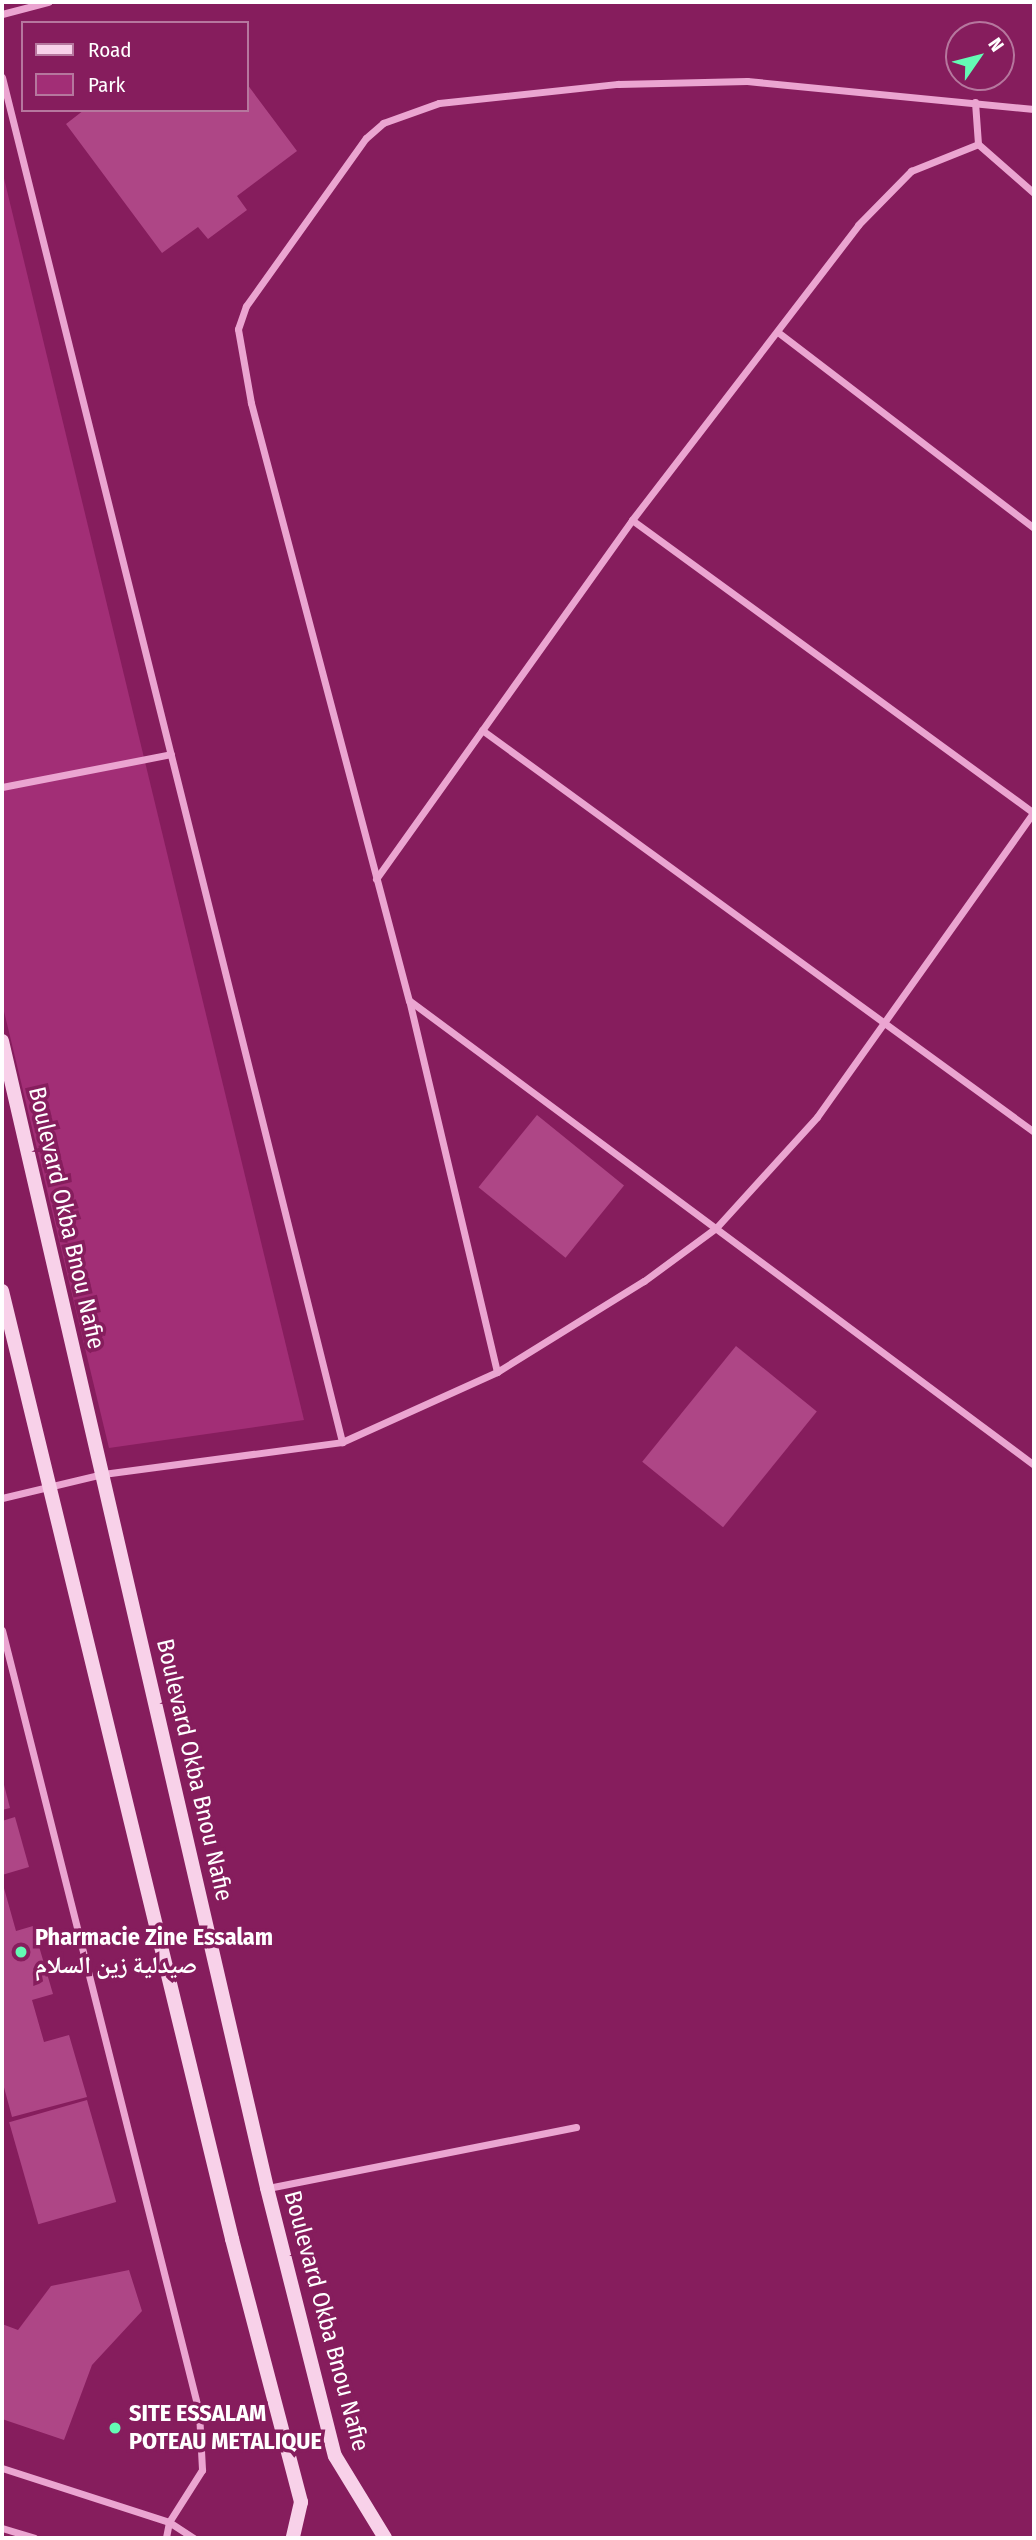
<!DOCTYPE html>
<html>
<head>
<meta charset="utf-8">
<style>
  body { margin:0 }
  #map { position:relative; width:1036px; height:2540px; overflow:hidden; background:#861d5d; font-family:"Fira Sans Condensed","Noto Naskh Arabic",sans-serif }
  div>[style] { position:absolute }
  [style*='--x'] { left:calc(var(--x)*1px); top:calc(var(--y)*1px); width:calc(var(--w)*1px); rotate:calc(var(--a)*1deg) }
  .green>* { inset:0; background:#a22e76 }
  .building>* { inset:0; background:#ae4686; transform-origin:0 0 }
  .minor>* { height:7px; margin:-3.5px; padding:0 3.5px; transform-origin:3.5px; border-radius:3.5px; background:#eba5d1 }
  .secondary>* { height:14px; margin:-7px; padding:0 7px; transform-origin:7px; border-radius:7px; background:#f8d1e9 }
  .dots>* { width:19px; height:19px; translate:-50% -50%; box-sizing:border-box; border:4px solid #861d5d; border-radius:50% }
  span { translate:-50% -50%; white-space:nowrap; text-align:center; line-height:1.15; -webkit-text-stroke:7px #861d5d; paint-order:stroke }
  .street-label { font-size:24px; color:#fff }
  .poi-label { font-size:24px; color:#fff; font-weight:700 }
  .left { translate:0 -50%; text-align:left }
  .frame { position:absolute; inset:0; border:4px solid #fff; pointer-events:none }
  .legend { position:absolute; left:21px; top:21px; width:228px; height:91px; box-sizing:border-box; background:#861d5d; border:2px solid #b6779e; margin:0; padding:9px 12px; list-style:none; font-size:21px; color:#fff }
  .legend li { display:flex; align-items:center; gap:14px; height:35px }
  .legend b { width:35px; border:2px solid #b6779e }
  .north { position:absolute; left:945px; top:21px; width:70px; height:70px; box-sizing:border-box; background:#861d5d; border:2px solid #b6779e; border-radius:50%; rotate:55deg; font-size:19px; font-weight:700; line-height:28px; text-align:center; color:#fff }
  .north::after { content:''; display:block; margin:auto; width:24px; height:32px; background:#64fab4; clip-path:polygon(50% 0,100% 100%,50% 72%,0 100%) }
</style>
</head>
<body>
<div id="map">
  <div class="green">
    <i style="clip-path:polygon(2px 170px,304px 1420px,109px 1448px,2px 1003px)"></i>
  </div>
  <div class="building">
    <i style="clip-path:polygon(247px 84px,297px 151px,237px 196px,247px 210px,208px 239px,198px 227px,162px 253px,66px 124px,84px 110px,247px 110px)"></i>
    <i style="left:537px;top:1115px;width:112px;height:93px;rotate:39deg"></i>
    <i style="left:736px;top:1346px;width:104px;height:149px;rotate:39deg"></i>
    <i style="clip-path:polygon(2px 1777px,10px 1808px,2px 1810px)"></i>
    <i style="clip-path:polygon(15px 1817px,29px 1867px,2px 1875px,2px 1821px)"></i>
    <i style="clip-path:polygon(2px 1881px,16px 1931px,33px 1926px,53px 1994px,32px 2000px,44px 2042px,69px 2035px,87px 2097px,12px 2117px,2px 2080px)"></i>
    <i style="left:87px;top:2100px;width:106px;height:81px;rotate:74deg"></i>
    <i style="clip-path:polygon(129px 2270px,142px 2311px,92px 2365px,64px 2440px,2px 2419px,2px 2324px,18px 2330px,51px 2286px)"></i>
  </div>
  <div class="minor">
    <i style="--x:2;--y:14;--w:48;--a:-14.6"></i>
    <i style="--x:2;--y:77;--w:1407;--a:76.01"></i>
    <i style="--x:975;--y:102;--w:42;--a:85.9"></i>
    <i style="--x:978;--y:144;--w:74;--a:41.2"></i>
    <i style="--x:779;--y:333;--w:321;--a:37.4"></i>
    <i style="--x:632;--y:520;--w:497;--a:36.1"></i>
    <i style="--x:482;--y:730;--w:683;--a:36.06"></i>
    <i style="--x:2;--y:787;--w:172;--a:-11"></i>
    <i style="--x:376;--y:879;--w:441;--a:-54.5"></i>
    <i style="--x:632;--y:520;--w:372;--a:-52.5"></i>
    <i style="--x:858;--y:225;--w:76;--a:-45.5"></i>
    <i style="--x:911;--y:171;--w:72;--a:-21.9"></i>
    <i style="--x:410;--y:1001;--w:778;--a:36.63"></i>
    <i style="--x:497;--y:1372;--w:381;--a:-103.3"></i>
    <i style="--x:409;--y:1001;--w:619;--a:-104.8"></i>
    <i style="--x:251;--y:403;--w:75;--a:-100"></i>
    <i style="--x:238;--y:329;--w:24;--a:-71"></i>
    <i style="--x:246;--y:306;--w:206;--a:-54.5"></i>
    <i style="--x:366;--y:138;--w:23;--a:-41"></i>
    <i style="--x:383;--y:123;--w:59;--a:-19.7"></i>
    <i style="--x:439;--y:103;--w:180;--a:-6.1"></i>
    <i style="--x:618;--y:84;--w:129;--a:-1.3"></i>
    <i style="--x:747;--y:81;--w:288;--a:5.6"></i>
    <i style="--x:2;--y:1498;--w:104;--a:-13.4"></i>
    <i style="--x:103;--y:1474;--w:241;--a:-7.6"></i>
    <i style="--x:342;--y:1442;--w:170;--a:-24.3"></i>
    <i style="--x:497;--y:1372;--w:173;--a:-31.8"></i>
    <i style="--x:644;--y:1281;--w:89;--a:-36.4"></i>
    <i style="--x:716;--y:1228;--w:150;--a:-47.7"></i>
    <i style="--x:817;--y:1117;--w:374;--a:-54.6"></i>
    <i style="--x:2;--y:1630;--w:806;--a:75.86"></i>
    <i style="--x:199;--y:2412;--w:58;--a:87"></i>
    <i style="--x:202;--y:2470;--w:62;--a:122.4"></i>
    <i style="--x:169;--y:2522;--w:16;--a:101"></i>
    <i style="--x:268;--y:2188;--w:314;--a:-11.2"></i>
    <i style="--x:2;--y:2468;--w:176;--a:17.9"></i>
    <i style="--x:169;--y:2522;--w:30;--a:33"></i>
    <i style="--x:2;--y:2528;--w:34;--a:17"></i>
  </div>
  <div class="secondary">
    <i style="--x:2;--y:1041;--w:1177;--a:76.99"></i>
    <i style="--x:267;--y:2188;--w:276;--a:75.8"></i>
    <i style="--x:335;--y:2456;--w:96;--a:58.6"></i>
    <i style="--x:2;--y:1291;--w:976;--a:76.36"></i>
    <i style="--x:232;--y:2239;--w:272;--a:75.3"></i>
    <i style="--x:301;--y:2502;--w:37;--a:103"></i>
  </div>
  <div class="dots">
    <i style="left:21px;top:1952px;background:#64fab4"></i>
    <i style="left:115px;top:2428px;background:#64fab4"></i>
  </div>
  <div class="street-label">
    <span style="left:66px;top:1218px;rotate:77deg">Boulevard Okba Bnou Nafie</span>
    <span style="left:194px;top:1770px;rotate:77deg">Boulevard Okba Bnou Nafie</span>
    <span style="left:326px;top:2321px;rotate:75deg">Boulevard Okba Bnou Nafie</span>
  </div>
  <div class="poi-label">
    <span class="left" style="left:35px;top:1952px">Pharmacie Zine Essalam<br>صيدلية زين السلام</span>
    <span class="left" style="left:129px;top:2428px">SITE ESSALAM<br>POTEAU METALIQUE</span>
  </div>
  <div class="frame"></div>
  <ul class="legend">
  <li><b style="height:9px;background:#f8d1e9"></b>Road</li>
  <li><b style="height:19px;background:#a22e76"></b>Park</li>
  </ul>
  <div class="north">N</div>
</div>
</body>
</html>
